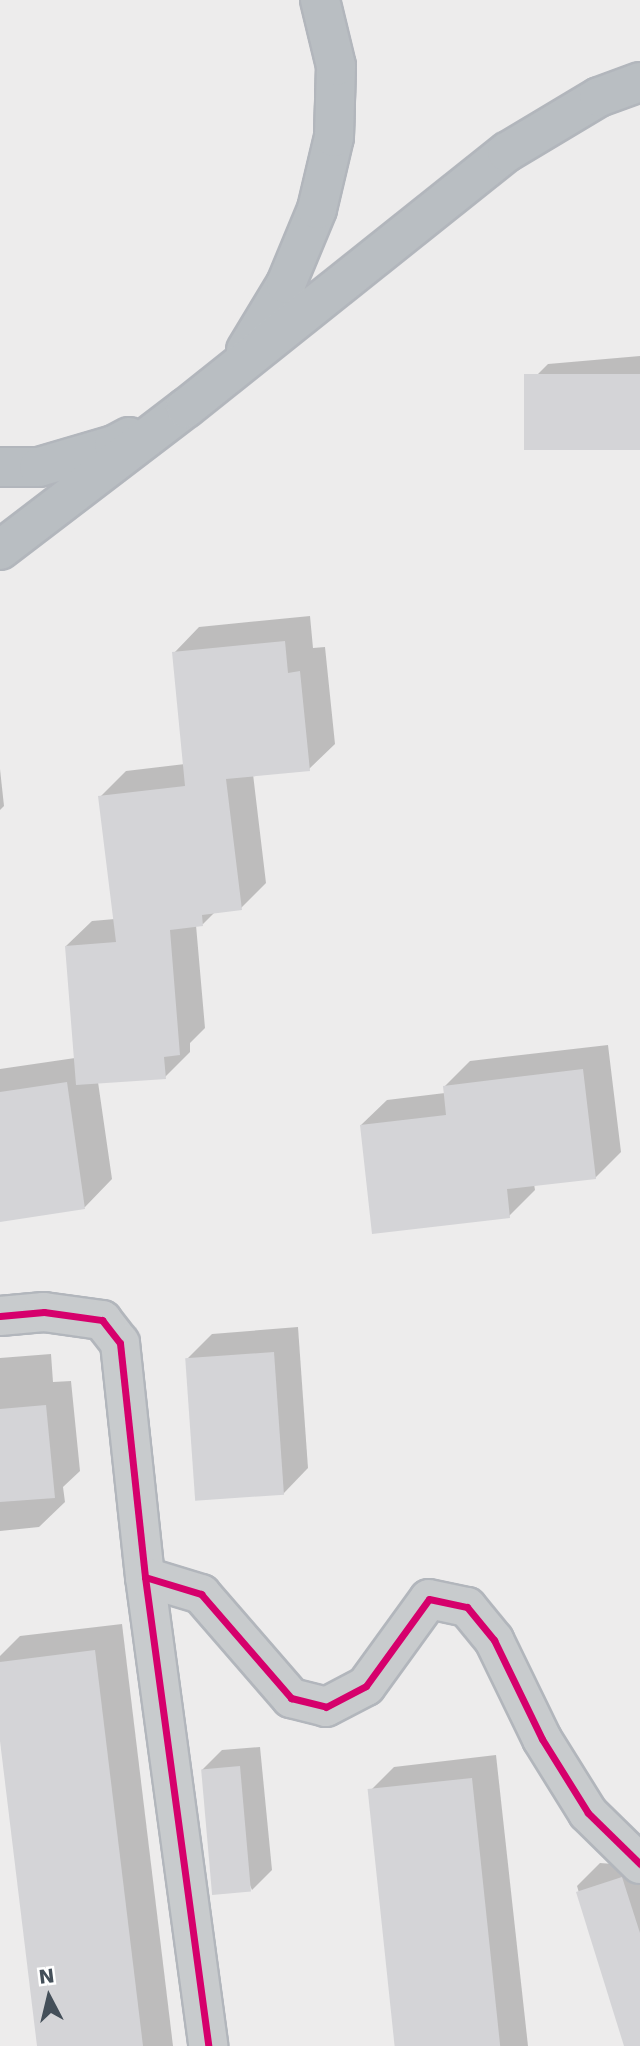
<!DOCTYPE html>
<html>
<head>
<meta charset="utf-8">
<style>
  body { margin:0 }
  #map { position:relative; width:640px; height:2046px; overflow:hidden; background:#edecec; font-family:"DejaVu Sans",sans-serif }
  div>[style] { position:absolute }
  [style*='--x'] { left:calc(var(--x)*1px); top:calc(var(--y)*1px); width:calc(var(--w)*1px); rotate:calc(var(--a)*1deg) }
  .shadow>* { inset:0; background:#0003 }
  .building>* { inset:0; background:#d4d4d7; transform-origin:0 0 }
  .roads { filter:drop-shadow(2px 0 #b2b6bc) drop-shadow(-2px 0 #b2b6bc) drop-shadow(0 2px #b2b6bc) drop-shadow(0 -2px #b2b6bc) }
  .minor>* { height:38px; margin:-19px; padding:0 19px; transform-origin:19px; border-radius:19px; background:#c8cbcd }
  .highway>* { height:38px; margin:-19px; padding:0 19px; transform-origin:19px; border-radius:19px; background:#b9bec2 }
  .cycleway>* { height:7px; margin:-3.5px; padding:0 3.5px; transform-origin:3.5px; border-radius:3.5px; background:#d6006c }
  span { translate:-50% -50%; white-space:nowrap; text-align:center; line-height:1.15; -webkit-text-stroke:6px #fff; paint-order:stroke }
  .north { position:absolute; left:14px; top:1962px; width:70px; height:70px; -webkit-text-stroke:5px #fff; paint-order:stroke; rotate:353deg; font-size:19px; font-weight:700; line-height:28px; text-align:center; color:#444f59 }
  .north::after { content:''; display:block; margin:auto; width:24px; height:32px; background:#444f59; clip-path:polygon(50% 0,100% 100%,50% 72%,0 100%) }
</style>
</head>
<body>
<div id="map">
  <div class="shadow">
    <i style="clip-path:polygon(640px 356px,640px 448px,527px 385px,548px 364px)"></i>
    <i style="clip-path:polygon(310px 616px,313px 648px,325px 647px,335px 744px,309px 769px,253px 774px,266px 883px,241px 908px,216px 911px,203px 924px,196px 925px,205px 1028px,190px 1043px,190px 1052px,165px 1077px,98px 1082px,112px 1179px,85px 1207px,0 1220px,0 1069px,75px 1058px,66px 946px,92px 921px,115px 919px,100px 797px,126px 771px,185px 764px,174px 653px,199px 627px)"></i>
    <i style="clip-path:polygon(0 769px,4px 806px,0 810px)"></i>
    <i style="clip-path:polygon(608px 1045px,621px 1152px,595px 1178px,534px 1184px,535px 1190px,509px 1216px,361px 1125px,387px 1100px,445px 1093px,445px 1086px,470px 1061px)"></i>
    <i style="clip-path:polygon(298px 1327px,308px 1468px,283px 1494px,187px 1359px,212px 1334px)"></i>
    <i style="clip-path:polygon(51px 1354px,53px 1382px,71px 1381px,80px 1471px,63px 1487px,65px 1502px,39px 1527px,0 1531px,0 1358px)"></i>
    <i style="clip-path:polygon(122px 1624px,173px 2046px,39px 2046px,0 1727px,0 1656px,20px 1636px)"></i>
    <i style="clip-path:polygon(260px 1747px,272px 1870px,252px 1890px,202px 1770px,222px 1750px)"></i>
    <i style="clip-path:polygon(496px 1755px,528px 2046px,398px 2046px,370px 1791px,394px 1767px)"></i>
    <i style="clip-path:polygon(600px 1863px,640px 1866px,640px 2046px,625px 2046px,577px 1886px)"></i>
  </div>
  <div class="building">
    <i style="left:640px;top:374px;width:76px;height:116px;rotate:90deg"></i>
    <i style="clip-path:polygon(285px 641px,288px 673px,300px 671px,310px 771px,226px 779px,242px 910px,202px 915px,203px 926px,170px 930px,180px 1055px,164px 1057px,166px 1079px,76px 1085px,65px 946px,116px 942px,98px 796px,185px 786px,172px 652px)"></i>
    <i style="clip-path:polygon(583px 1069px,596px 1179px,507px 1189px,510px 1218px,372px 1234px,360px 1125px,446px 1115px,443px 1086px)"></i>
    <i style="clip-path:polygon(67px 1082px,85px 1209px,0 1222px,0 1092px)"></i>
    <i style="left:274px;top:1352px;width:143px;height:89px;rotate:86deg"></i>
    <i style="clip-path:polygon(46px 1405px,55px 1498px,0 1502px,0 1409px)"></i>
    <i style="clip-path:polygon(95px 1650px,143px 2046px,37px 2046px,0 1741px,0 1662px)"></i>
    <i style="left:240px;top:1766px;width:126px;height:39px;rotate:85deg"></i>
    <i style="left:472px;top:1778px;width:270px;height:105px;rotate:84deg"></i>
    <i style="clip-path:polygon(622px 1877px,640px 1933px,640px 2046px,624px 2046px,576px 1892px)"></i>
  </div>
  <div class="roads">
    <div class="minor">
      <i style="--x:0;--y:1316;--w:44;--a:-5.2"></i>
      <i style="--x:44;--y:1312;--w:59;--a:7.9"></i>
      <i style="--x:102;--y:1320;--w:29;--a:52"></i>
      <i style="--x:120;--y:1343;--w:235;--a:83.9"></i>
      <i style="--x:145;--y:1577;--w:473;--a:82.3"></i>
      <i style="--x:145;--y:1577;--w:59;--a:16.9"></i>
      <i style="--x:201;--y:1594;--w:138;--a:49.1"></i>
      <i style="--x:291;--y:1698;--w:36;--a:14"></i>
      <i style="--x:326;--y:1707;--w:45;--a:-27.7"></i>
      <i style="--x:366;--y:1686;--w:107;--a:-54.1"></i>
      <i style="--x:429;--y:1599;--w:39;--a:12"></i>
      <i style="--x:467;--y:1607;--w:43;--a:50.7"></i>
      <i style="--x:494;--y:1640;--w:110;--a:64.1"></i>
      <i style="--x:542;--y:1739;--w:87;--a:58.1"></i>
      <i style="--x:588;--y:1813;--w:73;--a:44.4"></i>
    </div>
    <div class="highway">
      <i style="--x:246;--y:350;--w:77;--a:-58.8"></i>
      <i style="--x:286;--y:284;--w:81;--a:-67.5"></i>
      <i style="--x:317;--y:209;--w:74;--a:-76.7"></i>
      <i style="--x:334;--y:137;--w:71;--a:-88.4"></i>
      <i style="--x:336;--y:66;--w:68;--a:-103.6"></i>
      <i style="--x:0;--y:467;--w:39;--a:0"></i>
      <i style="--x:39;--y:467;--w:78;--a:-16.3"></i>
      <i style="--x:114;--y:445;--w:17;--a:-28"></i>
      <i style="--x:0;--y:550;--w:234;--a:-37.4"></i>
      <i style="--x:186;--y:408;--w:411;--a:-38.6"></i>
      <i style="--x:507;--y:152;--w:107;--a:-30.9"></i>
      <i style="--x:599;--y:97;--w:44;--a:-20.1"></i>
    </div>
  </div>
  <div class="cycleway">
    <i style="--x:0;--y:1316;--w:44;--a:-5.2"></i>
    <i style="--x:44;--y:1312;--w:59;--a:7.9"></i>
    <i style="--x:102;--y:1320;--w:29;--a:52"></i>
    <i style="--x:120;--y:1343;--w:235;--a:83.9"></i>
    <i style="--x:145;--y:1577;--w:473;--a:82.3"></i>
    <i style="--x:145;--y:1577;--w:59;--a:16.9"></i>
    <i style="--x:201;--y:1594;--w:138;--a:49.1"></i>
    <i style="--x:291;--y:1698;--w:36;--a:14"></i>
    <i style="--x:326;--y:1707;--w:45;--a:-27.7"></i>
    <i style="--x:366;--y:1686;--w:107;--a:-54.1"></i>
    <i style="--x:429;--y:1599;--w:39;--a:12"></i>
    <i style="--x:467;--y:1607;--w:43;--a:50.7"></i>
    <i style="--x:494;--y:1640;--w:110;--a:64.1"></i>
    <i style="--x:542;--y:1739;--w:87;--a:58.1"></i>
    <i style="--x:588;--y:1813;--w:73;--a:44.4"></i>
  </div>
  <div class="north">N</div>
</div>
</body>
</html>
